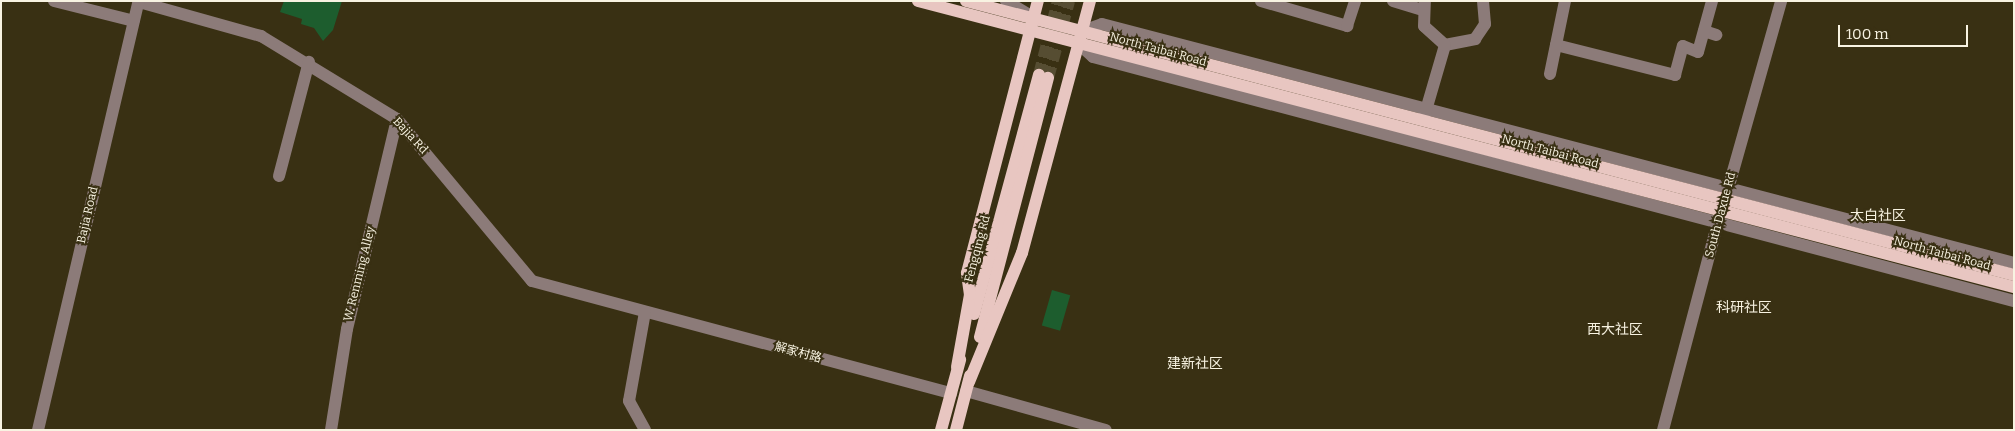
<!DOCTYPE html>
<html>
<head>
<meta charset="utf-8">
<style>
  body { margin:0 }
  #map { position:relative; width:2015px; height:431px; overflow:hidden; background:#393013; font-family:Bitter,"Noto Sans SC",serif }
  div>[style] { position:absolute }
  [style*='--x'] { left:calc(var(--x)*1px); top:calc(var(--y)*1px); width:calc(var(--w)*1px); rotate:calc(var(--a)*1deg) }
  .green>* { inset:0; background:#1d5d2e; transform-origin:0 0 }
  .major-tunnel>* { height:12px; margin-top:-6px; transform-origin:0; background:repeating-linear-gradient(90deg,#564d32 0 12px,transparent 0 18px) }
  .minor>* { height:12px; margin:-6px; padding:0 6px; transform-origin:6px; border-radius:6px; background:#8c7b79 }
  .major>* { height:12px; margin:-6px; padding:0 6px; transform-origin:6px; border-radius:6px; background:#e8c6c1 }
  span { translate:-50% -50%; white-space:nowrap; text-align:center; line-height:1.15; -webkit-text-stroke:4px #393013; paint-order:stroke }
  .street-label { font-size:12px; color:#f8f3e2 }
  .neighbourhood-label { font-size:14px; color:#f8f3e2 }
  .frame { position:absolute; inset:0; border:2px solid #f8f3e2; pointer-events:none }
  .scale { position:absolute; left:1838px; top:25px; width:130px; height:22px; box-sizing:border-box; border:2px solid #f8f3e2; border-top:0; padding-left:6px; font-size:15px; line-height:18px; white-space:nowrap; color:#f8f3e2; -webkit-text-stroke:4px #393013; paint-order:stroke }
</style>
</head>
<body>
<div id="map">
  <div class="green">
    <i style="clip-path:polygon(284px 1px,342px 1px,333px 30px,323px 41px,314px 28px,301px 24px,302px 19px,280px 12px)"></i>
    <i style="left:1052px;top:290px;width:19px;height:37px;rotate:16deg"></i>
  </div>
  <div class="major-tunnel">
    <i style="--x:1039;--y:75;--w:76;--a:-75.6"></i>
    <i style="--x:1048;--y:78;--w:80;--a:-74.7"></i>
  </div>
  <div class="minor">
    <i style="--x:54;--y:1;--w:82;--a:14"></i>
    <i style="--x:1006;--y:1;--w:33;--a:31"></i>
    <i style="--x:1261;--y:1;--w:90;--a:16.2"></i>
    <i style="--x:1347;--y:26;--w:26;--a:-72"></i>
    <i style="--x:1393;--y:1;--w:30;--a:17"></i>
    <i style="--x:139;--y:2;--w:127;--a:15.6"></i>
    <i style="--x:261;--y:36;--w:159;--a:31.4"></i>
    <i style="--x:397;--y:119;--w:211;--a:50.2"></i>
    <i style="--x:532;--y:281;--w:434;--a:15"></i>
    <i style="--x:1083;--y:31;--w:20;--a:-20"></i>
    <i style="--x:1102;--y:24;--w:943;--a:14.68"></i>
    <i style="--x:1704;--y:31;--w:13;--a:18"></i>
    <i style="--x:1079;--y:44;--w:19;--a:43"></i>
    <i style="--x:1093;--y:57;--w:953;--a:14.84"></i>
    <i style="--x:1445;--y:45;--w:31;--a:-11"></i>
    <i style="--x:1475;--y:39;--w:18;--a:-56"></i>
    <i style="--x:1485;--y:24;--w:23;--a:-95"></i>
    <i style="--x:1556;--y:45;--w:123;--a:14.1"></i>
    <i style="--x:1675;--y:75;--w:30;--a:-75"></i>
    <i style="--x:1683;--y:46;--w:16;--a:22"></i>
    <i style="--x:1698;--y:52;--w:53;--a:-74.6"></i>
    <i style="--x:1550;--y:74;--w:75;--a:-78.4"></i>
    <i style="--x:1424;--y:117;--w:75;--a:-73.7"></i>
    <i style="--x:1445;--y:45;--w:28;--a:-138"></i>
    <i style="--x:1424;--y:26;--w:25;--a:-88"></i>
    <i style="--x:279;--y:176;--w:118;--a:-75.3"></i>
    <i style="--x:1726;--y:196;--w:203;--a:-74.2"></i>
    <i style="--x:645;--y:312;--w:90;--a:100.2"></i>
    <i style="--x:629;--y:401;--w:33;--a:61"></i>
    <i style="--x:966;--y:391;--w:145;--a:15.6"></i>
    <i style="--x:38;--y:430;--w:441;--a:-76.8"></i>
    <i style="--x:331;--y:430;--w:102;--a:-81"></i>
    <i style="--x:347;--y:329;--w:216;--a:-76.6"></i>
    <i style="--x:1663;--y:430;--w:222;--a:-75.2"></i>
  </div>
  <div class="major">
    <i style="--x:918;--y:1;--w:1133;--a:14.63"></i>
    <i style="--x:966;--y:1;--w:1083;--a:14.65"></i>
    <i style="--x:974;--y:314;--w:248;--a:-74.8"></i>
    <i style="--x:980;--y:337;--w:268;--a:-75.3"></i>
    <i style="--x:957;--y:367;--w:73;--a:-79.8"></i>
    <i style="--x:970;--y:295;--w:22;--a:-98"></i>
    <i style="--x:967;--y:273;--w:281;--a:-75.4"></i>
    <i style="--x:969;--y:382;--w:139;--a:-67.7"></i>
    <i style="--x:1022;--y:253;--w:261;--a:-74.9"></i>
    <i style="--x:941;--y:430;--w:73;--a:-74.8"></i>
    <i style="--x:956;--y:430;--w:56;--a:-75.5"></i>
  </div>
  <div class="street-label">
    <span style="left:1158px;top:50px;rotate:15deg">North Taibai Road</span>
    <span style="left:410px;top:136px;rotate:47deg">Bajia Rd</span>
    <span style="left:1550px;top:152px;rotate:15deg">North Taibai Road</span>
    <span style="left:88px;top:215px;rotate:-77deg">Bajia Road</span>
    <span style="left:1721px;top:215px;rotate:-75deg">South Daxue Rd</span>
    <span style="left:978px;top:249px;rotate:-75deg">Fengqing Rd</span>
    <span style="left:1942px;top:254px;rotate:15deg">North Taibai Road</span>
    <span style="left:360px;top:274px;rotate:-76deg">W. Renming Alley</span>
    <span style="left:798px;top:353px;rotate:15deg">解家村路</span>
  </div>
  <div class="neighbourhood-label">
    <span style="left:1878px;top:216px">太白社区</span>
    <span style="left:1744px;top:308px">科研社区</span>
    <span style="left:1615px;top:330px">西大社区</span>
    <span style="left:1195px;top:364px">建新社区</span>
  </div>
  <div class="frame"></div>
  <div class="scale">100 m</div>
</div>
</body>
</html>
